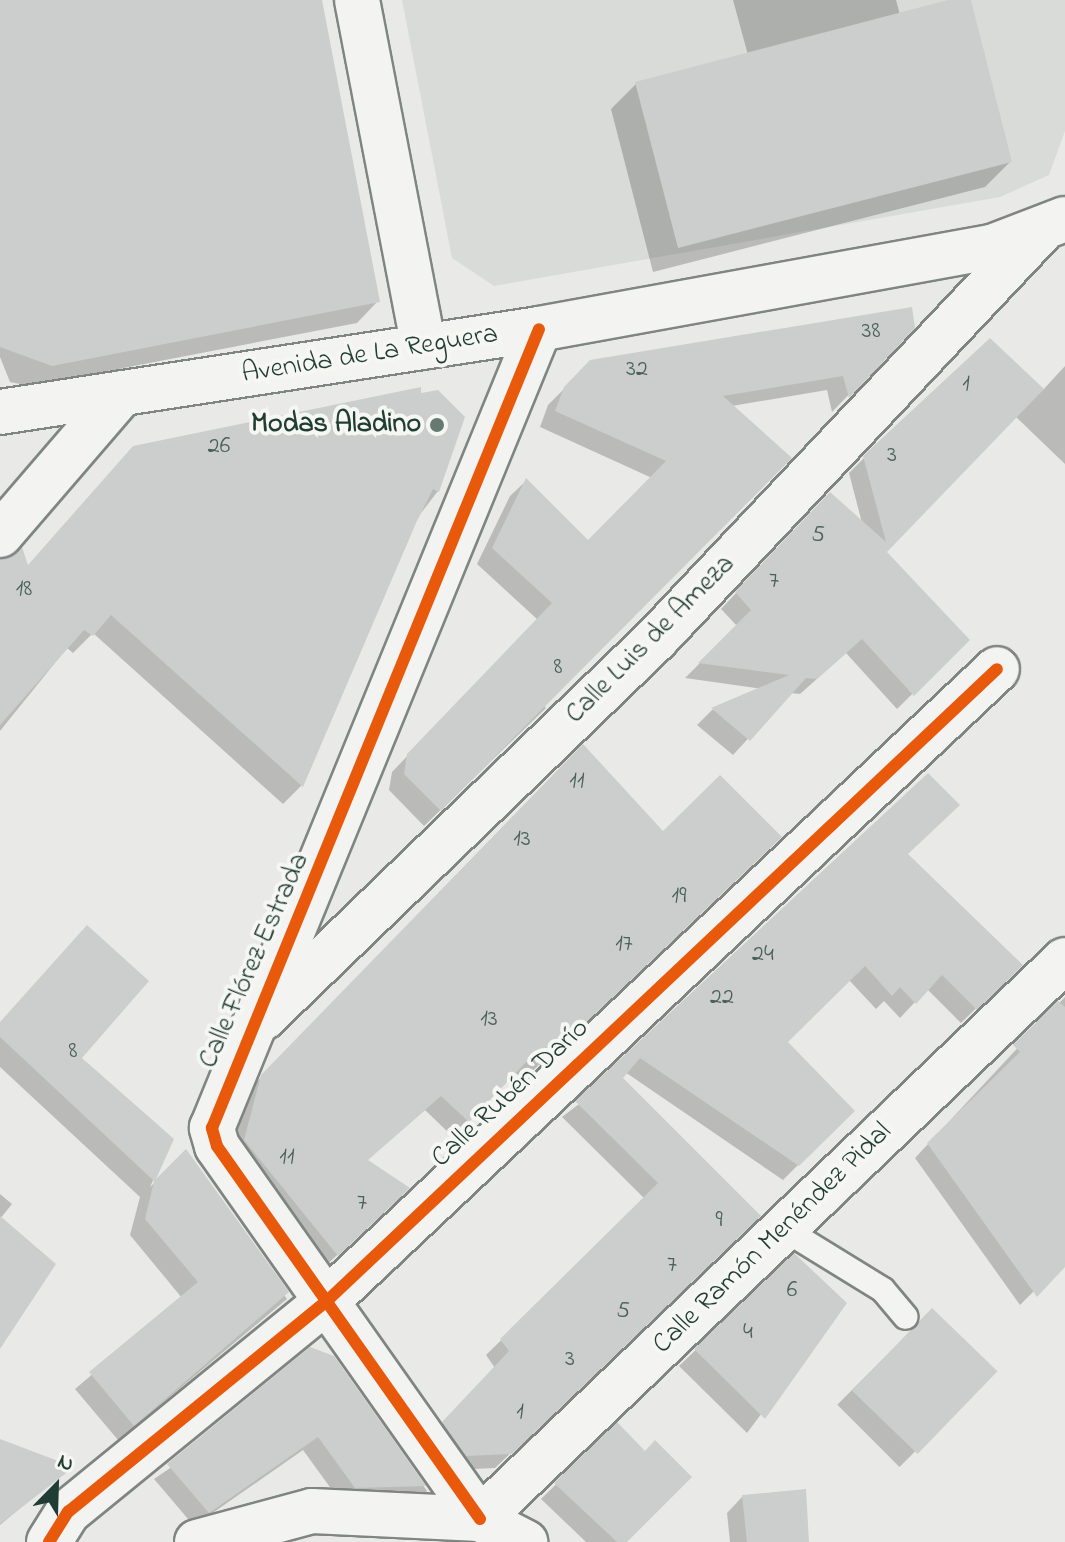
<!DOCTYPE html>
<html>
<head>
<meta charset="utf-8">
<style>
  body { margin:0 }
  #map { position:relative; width:1065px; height:1542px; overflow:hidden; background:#e9eae8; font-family:"Indie Flower",sans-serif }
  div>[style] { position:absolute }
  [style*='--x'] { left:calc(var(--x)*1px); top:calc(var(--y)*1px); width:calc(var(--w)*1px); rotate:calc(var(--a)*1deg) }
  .built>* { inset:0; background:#d8dbd8 }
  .shadow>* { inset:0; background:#0003; transform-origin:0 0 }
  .building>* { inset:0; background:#cbcecc; transform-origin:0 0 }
  .roads { filter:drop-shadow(2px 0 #7f8583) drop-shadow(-2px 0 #7f8583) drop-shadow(0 2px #7f8583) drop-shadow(0 -2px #7f8583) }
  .service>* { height:24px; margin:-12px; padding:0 12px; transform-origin:12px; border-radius:12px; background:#f3f3f1 }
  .minor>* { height:44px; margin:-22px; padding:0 22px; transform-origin:22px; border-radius:22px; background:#f3f3f1 }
  .tertiary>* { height:44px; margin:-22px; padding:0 22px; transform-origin:22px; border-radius:22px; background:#f3f3f1 }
  .cycleway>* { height:12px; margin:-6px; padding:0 6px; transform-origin:6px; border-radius:6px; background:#e8590c }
  .dots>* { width:22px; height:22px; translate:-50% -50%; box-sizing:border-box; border:4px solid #f6f6f2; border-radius:50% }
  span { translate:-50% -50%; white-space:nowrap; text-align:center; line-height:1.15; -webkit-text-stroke:8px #f6f6f2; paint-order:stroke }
  .number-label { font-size:24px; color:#4a615a }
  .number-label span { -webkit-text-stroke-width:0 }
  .street-label { font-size:28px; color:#1f3d34 }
  .poi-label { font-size:28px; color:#1f3d34; font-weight:700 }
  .right { translate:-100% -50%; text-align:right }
  .north { position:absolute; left:16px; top:1446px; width:80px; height:80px; -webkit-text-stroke:6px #f6f6f2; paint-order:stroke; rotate:23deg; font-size:22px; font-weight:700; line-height:32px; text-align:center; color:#1f3d34 }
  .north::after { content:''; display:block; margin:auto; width:28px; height:36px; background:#1f3d34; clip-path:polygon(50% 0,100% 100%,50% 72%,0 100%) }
</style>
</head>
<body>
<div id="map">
  <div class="built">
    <i style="clip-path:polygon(402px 0,1065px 0,1065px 131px,1049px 175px,1000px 197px,494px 286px,452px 258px)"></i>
  </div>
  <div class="shadow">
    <i style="clip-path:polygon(0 0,320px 0,378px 301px,357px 323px,30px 386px,10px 382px,0 357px)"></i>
    <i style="clip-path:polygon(733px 0,896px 0,900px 15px,969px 0,1010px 162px,985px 187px,653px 272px,611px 109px,636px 84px,748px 55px)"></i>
    <i style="clip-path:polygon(913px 328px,832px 412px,827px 390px,732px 406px,541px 703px,546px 708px,424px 826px,389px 790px,392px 772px,538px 620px,477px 564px,510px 496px,526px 481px,588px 543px,652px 478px,540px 427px,548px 405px,591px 362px)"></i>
    <i style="clip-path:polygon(1065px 366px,1065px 464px,1015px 416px,885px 552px,967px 640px,897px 709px,846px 653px,800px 694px,790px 693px,733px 755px,697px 725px,712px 710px,763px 689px,685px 678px,737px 626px,721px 609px,814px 510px,862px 523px,849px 473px,865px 457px,1042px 391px)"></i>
    <i style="clip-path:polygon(419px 390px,438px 491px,414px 522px,301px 786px,283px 804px,93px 633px,73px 653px,67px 648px,0 731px,0 560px,27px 567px)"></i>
    <i style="clip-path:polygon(583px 747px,663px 834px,764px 852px,523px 1080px,515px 1072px,452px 1136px,425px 1110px,366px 1161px,392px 1204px,321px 1270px,229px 1157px,246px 1093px)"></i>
    <i style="clip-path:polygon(906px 855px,1020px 965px,961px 1023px,927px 989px,900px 1018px,884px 1001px,876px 1009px,849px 980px,785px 1042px,852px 1111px,783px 1180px,625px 1072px,620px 1078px,743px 1231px,495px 1468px,451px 1470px,429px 1439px,495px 1368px,486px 1355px,645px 1199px,562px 1117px)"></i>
    <i style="clip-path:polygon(1065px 997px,1065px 1260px,1020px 1305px,915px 1158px)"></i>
    <i style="clip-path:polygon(0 1023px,79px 1058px,172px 1140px,150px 1187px,186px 1152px,287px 1299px,118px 1440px,75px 1389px,182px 1298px,130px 1235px,140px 1197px,0 1067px)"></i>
    <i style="clip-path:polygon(0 1194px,12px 1204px,0 1219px,0 1345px)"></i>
    <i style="clip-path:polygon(794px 1256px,844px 1303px,747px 1433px,679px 1366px)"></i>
    <i style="left:932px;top:1310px;width:88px;height:134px;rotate:45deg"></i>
    <i style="clip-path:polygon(333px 1357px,427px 1491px,414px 1505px,340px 1501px,303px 1450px,194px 1526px,154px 1479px)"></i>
    <i style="clip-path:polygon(617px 1425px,624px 1542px,586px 1542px,541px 1499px)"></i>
    <i style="clip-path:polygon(0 1446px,70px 1467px,0 1525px)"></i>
    <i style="clip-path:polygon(743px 1496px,807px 1542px,730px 1542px,727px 1513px)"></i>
  </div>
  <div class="building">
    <i style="clip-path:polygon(0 0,322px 0,380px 302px,52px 366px,0 347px)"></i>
    <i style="clip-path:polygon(948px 0,971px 0,1012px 162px,678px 248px,635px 82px)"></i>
    <i style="clip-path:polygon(912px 307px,915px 328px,849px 398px,843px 376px,723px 396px,792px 458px,441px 811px,404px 774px,407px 754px,552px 603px,492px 548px,526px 478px,588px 540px,666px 461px,555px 411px,564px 387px,590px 360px)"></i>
    <i style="clip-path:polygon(990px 338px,1044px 389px,887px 552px,970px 640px,914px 696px,862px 639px,817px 679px,806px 678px,750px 741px,711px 708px,789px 675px,698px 663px,751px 610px,735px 592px,830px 492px,886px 542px,863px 456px)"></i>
    <i style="clip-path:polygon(421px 387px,421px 393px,438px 390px,465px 417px,439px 492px,433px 489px,416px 523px,303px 787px,111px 615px,93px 636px,84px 630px,0 725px,0 559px,22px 547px,28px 565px,133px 446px)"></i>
    <i style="clip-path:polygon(583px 744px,663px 831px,720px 775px,782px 837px,540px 1066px,531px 1057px,469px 1122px,441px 1096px,368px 1160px,410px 1188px,338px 1256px,244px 1140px,261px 1075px)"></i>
    <i style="clip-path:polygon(928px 773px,960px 805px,908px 854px,1023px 965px,977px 1010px,942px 975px,916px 1004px,900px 987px,892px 996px,865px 966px,788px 1042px,855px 1111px,799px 1166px,640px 1058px,623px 1078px,761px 1216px,512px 1454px,466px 1456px,442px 1422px,509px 1351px,500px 1339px,658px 1183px,575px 1101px)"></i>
    <i style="clip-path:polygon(87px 925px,149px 981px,82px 1058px,174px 1139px,156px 1179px,186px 1149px,289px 1292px,134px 1426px,89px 1372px,198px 1282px,145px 1219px,154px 1181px,0 1037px,0 1022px)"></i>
    <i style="clip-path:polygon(1058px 1001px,1065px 1007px,1065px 1267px,1037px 1297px,927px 1143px,1020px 1052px,1013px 1045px)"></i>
    <i style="clip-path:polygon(0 1216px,56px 1264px,0 1349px)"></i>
    <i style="clip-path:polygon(794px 1253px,847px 1303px,765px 1419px,694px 1349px)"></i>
    <i style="left:932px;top:1308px;width:91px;height:115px;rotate:44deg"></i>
    <i style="clip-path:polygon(310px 1347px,334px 1356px,426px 1486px,355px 1488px,318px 1437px,209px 1513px,167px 1464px)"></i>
    <i style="clip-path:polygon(617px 1422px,645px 1451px,655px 1440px,692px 1477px,627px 1542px,617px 1542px,554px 1483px)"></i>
    <i style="clip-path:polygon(0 1439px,74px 1467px,0 1524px)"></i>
    <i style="clip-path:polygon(806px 1489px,809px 1542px,747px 1542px,742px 1495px)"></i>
  </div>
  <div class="roads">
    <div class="service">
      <i style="--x:784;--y:1229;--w:116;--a:31.6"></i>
      <i style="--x:883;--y:1290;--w:35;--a:50"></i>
    </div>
    <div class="minor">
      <i style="--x:357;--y:0;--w:353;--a:79.1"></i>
      <i style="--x:0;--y:535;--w:187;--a:-49.3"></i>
      <i style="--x:263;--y:1018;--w:547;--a:-43.96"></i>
      <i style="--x:657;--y:638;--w:558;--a:-46.67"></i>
      <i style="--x:480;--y:1519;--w:456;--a:-125.2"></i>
      <i style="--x:217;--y:1146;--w:19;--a:-106"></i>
      <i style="--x:212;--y:1128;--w:863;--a:-67.74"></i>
      <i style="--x:480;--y:1519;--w:809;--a:-43.7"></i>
      <i style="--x:49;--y:1542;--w:36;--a:-58"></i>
      <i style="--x:68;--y:1512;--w:337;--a:-39.2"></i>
      <i style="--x:329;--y:1299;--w:918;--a:-43.32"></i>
      <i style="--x:197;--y:1542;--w:119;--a:-15.1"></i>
      <i style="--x:312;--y:1511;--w:168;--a:2.7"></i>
      <i style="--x:480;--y:1519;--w:51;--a:27.1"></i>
    </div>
    <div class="tertiary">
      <i style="--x:0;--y:412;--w:545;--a:-8.75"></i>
      <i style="--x:539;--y:329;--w:460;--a:-10.3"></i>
      <i style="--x:992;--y:247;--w:78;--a:-21"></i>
    </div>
  </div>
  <div class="cycleway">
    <i style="--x:480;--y:1519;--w:456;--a:-125.2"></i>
    <i style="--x:217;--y:1146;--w:19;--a:-106"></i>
    <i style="--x:212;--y:1128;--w:863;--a:-67.74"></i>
    <i style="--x:49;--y:1542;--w:36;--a:-58"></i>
    <i style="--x:68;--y:1512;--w:337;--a:-39.2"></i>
    <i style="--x:329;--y:1299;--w:918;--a:-43.32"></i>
  </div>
  <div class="dots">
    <i style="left:437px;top:425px;background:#667a73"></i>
  </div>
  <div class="number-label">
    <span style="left:871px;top:332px">38</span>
    <span style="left:637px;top:370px">32</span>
    <span style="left:966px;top:385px">1</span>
    <span style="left:219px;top:447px">26</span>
    <span style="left:892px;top:456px">3</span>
    <span style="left:818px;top:536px">5</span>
    <span style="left:774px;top:582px">7</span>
    <span style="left:24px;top:590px">18</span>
    <span style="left:558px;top:668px">8</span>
    <span style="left:577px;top:782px">11</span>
    <span style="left:522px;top:840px">13</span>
    <span style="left:679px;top:897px">19</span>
    <span style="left:624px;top:945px">17</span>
    <span style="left:763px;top:955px">24</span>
    <span style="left:722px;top:998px">22</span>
    <span style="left:489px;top:1020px">13</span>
    <span style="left:73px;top:1052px">8</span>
    <span style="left:287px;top:1158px">11</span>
    <span style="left:362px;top:1204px">7</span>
    <span style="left:719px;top:1221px">9</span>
    <span style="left:672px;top:1266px">7</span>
    <span style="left:792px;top:1291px">6</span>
    <span style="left:623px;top:1312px">5</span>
    <span style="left:748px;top:1333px">4</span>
    <span style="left:570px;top:1360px">3</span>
    <span style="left:520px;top:1413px">1</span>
  </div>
  <div class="street-label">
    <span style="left:370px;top:355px;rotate:-9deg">Avenida de La Reguera</span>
    <span style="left:651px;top:640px;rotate:-45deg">Calle Luis de Ameza</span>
    <span style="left:255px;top:961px;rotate:-66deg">Calle Flórez Estrada</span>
    <span style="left:511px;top:1094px;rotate:-43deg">Calle Rubén Darío</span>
    <span style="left:773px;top:1239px;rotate:-44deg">Calle Ramón Menéndez Pidal</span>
  </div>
  <div class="poi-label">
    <span class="right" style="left:421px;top:425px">Modas Aladino</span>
  </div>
  <div class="north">N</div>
</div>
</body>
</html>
